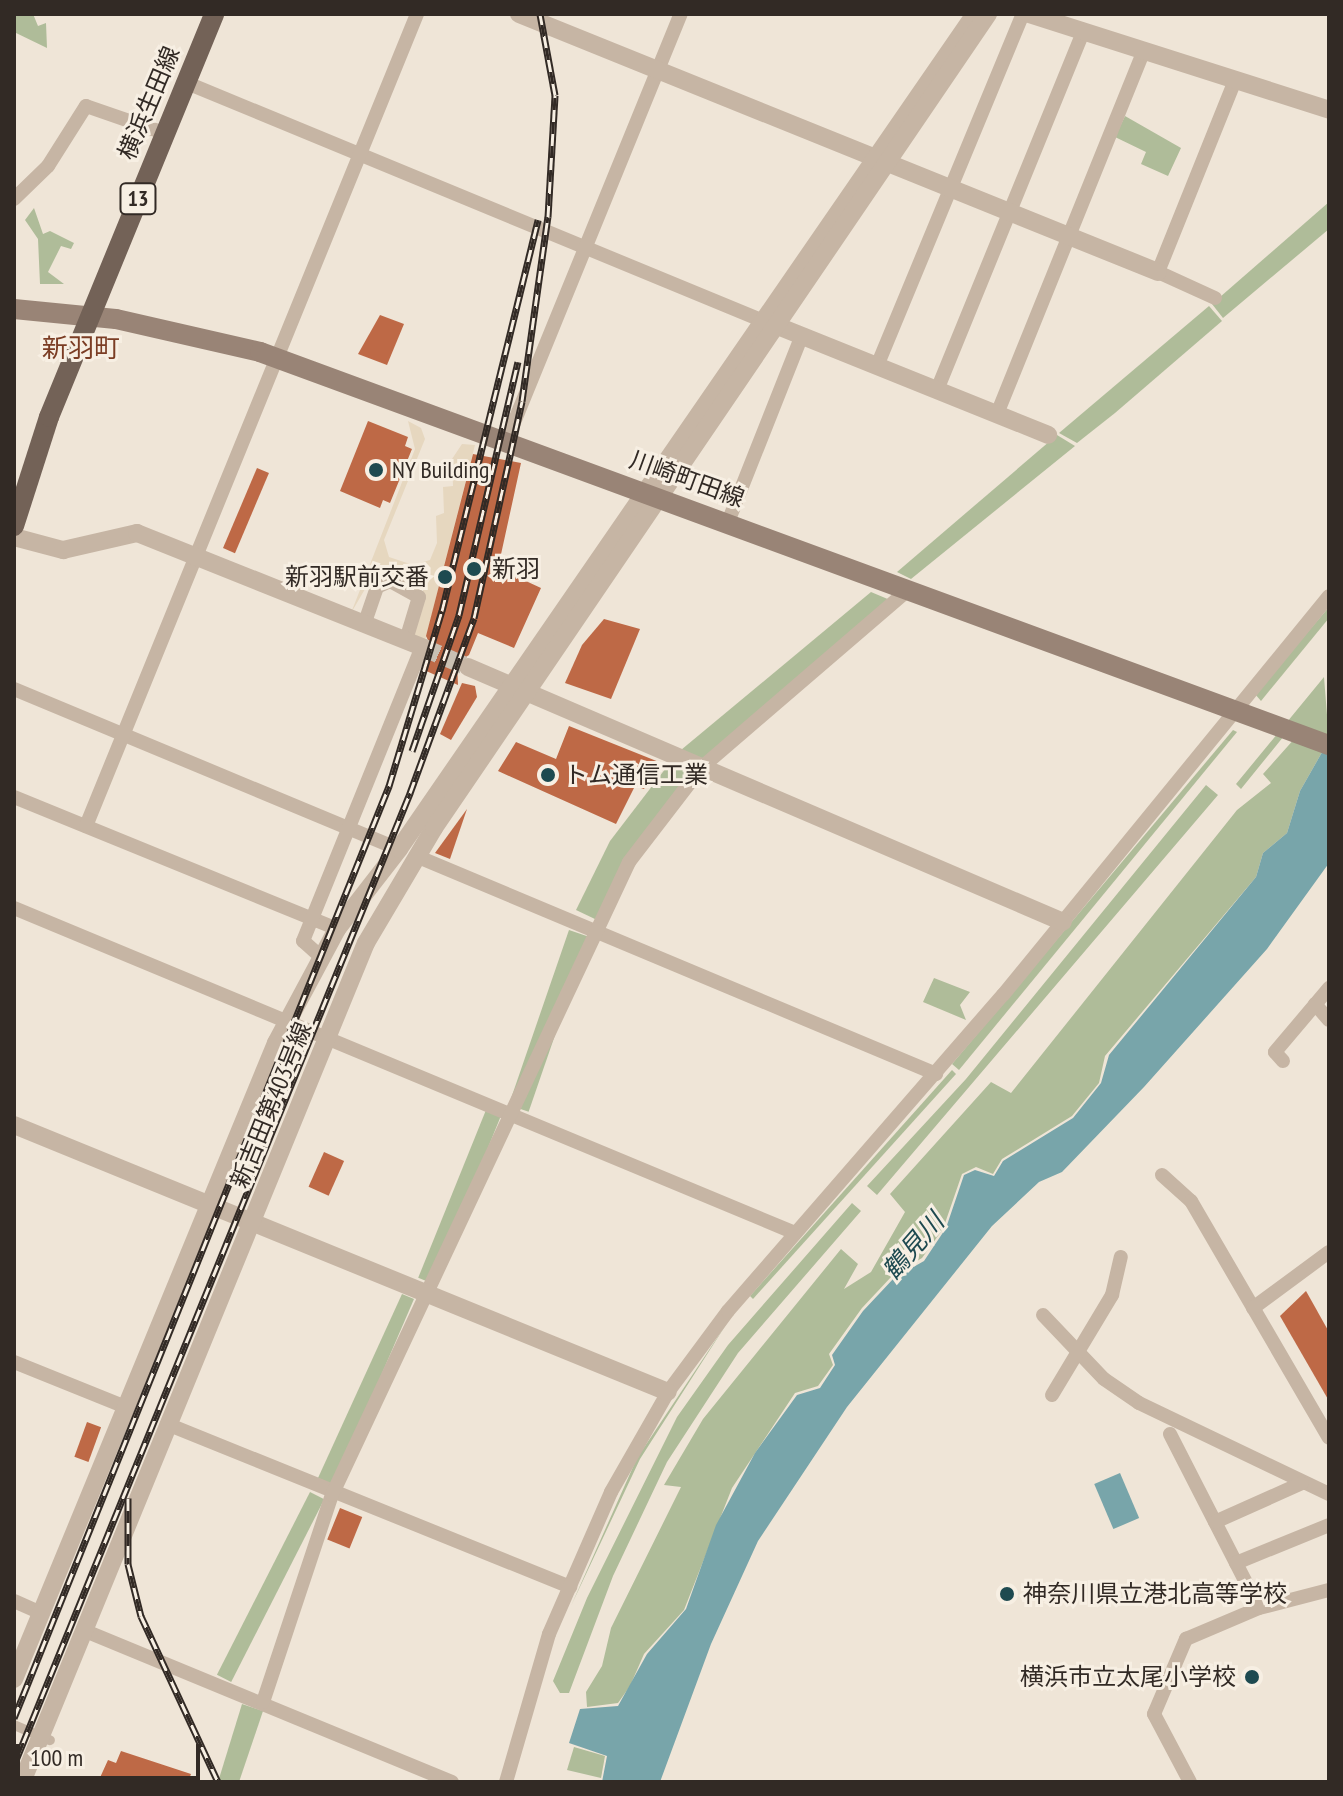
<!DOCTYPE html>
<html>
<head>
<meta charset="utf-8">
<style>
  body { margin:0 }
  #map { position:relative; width:1343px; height:1796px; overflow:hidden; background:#efe5d7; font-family:"PT Sans Narrow","Noto Sans JP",sans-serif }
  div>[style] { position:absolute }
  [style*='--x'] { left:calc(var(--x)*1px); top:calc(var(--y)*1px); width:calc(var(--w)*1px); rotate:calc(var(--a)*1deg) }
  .green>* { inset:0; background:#afbc99; transform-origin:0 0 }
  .plaza>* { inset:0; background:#e6d7bf }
  .water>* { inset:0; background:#78a5aa; transform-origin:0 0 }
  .building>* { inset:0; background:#be6946; transform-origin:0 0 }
  .tertiary-tunnel>* { height:18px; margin-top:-9px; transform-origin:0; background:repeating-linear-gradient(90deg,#c9c0b3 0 18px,transparent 0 27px) }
  .pedestrian>* { height:10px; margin:-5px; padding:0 5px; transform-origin:5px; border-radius:5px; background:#c6b5a4 }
  .minor>* { height:14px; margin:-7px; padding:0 7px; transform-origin:7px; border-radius:7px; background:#c6b5a4 }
  .tertiary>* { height:18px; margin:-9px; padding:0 9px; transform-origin:9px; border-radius:9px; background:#c6b5a4 }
  .secondary>* { height:20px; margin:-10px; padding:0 10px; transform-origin:10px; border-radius:10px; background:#998476 }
  .primary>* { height:20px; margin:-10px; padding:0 10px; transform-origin:10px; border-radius:10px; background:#736257 }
  .rail>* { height:7px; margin-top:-3.5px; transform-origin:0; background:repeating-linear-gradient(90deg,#f7efe3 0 12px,#322a25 0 24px); box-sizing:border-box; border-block:2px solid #322a25 }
  .dots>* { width:22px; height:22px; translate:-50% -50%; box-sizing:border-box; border:4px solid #f7efe3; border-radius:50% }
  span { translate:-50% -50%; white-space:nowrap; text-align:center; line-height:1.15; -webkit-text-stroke:6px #f7efe3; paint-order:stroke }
  .shield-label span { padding:2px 6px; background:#f7efe3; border:2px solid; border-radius:6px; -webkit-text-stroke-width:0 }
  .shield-label { font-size:22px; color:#322a25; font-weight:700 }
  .street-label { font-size:24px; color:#322a25 }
  .poi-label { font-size:24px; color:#322a25 }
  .left { translate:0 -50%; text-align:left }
  .right { translate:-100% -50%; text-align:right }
  .neighbourhood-label { font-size:26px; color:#7b3d24 }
  .water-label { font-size:26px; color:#1e4a50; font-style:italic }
  .frame { position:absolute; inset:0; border:16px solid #322a25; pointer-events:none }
  .scale { position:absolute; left:16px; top:1744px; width:184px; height:36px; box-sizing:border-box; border:4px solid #322a25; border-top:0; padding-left:10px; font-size:24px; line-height:28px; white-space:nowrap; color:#322a25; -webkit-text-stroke:6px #f7efe3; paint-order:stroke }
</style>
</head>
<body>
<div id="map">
  <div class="green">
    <i style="clip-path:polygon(14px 14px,33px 14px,38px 26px,46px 23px,47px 48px,14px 32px)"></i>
    <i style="clip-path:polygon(1125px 116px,1181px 148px,1168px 176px,1141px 164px,1146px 152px,1115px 137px)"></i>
    <i style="clip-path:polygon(1329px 202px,1329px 229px,1223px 318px,1212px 304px)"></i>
    <i style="clip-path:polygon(34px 208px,43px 234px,50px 231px,74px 243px,71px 249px,61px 246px,48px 272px,64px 284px,40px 284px,38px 239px,25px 220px)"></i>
    <i style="clip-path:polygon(1209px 306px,1222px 321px,1115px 413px,1077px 443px,1059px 433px)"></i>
    <i style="clip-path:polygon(1057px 435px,1075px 446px,911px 579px,897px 572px)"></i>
    <i style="clip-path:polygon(871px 592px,890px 600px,702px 760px,681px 750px)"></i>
    <i style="clip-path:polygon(1329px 607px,1329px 618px,1261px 701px,1255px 694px)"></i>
    <i style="clip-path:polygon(1324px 677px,1329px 740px,1300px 791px,1287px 833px,1263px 853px,1256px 877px,1105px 1056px,1099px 1083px,1072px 1116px,1002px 1159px,993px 1174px,976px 1167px,962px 1174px,943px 1229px,922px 1258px,892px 1276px,862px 1308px,829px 1354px,833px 1365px,818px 1386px,795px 1393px,732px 1488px,684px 1610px,644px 1654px,630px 1686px,618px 1703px,587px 1707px,586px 1692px,602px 1666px,611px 1628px,681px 1487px,664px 1485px,703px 1419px,841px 1249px,858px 1264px,844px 1289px,871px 1272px,905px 1212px,890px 1194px,991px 1082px,1011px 1093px,1237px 810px,1271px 783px,1263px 774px,1304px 728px,1292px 726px,1241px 789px,1236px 784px)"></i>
    <i style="clip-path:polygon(1233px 730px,1237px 732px,959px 1070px,952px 1064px)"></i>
    <i style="clip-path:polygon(669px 764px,688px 770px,689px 778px,597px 920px,576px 910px,610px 841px)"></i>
    <i style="clip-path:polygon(1206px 785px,1218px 795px,877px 1195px,867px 1186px,966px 1079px)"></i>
    <i style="left:569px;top:930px;width:21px;height:185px;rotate:19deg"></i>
    <i style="clip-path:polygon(934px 978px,970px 992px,960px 1005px,966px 1020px,923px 1002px)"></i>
    <i style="clip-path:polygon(952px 1070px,956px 1074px,753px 1299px,750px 1296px)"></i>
    <i style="left:486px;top:1110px;width:16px;height:181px;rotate:22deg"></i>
    <i style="clip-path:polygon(852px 1203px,861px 1211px,738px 1353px,667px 1462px,613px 1576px,569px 1693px,560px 1693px,553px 1681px,587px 1598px,677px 1417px,728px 1345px)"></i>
    <i style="clip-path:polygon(402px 1294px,414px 1299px,334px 1485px,318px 1478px)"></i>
    <i style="clip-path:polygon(729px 1320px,640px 1459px,571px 1606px,637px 1458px)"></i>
    <i style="left:310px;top:1492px;width:16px;height:205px;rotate:27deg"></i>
    <i style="clip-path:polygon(242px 1704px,263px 1711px,239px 1782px,218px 1782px)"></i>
    <i style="clip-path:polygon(574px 1747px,605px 1756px,601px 1778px,567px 1770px)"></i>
  </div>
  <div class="plaza">
    <i style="clip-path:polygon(408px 421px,421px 428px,425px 439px,384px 540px,389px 557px,413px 565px,430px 560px,437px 543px,436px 516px,444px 513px,443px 487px,453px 486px,452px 459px,462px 444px,475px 445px,425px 641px,414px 634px,424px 586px,375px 572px,351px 613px,415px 449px)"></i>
  </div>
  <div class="water">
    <i style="clip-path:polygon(1329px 740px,1329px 863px,1267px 949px,1144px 1087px,1062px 1172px,1039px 1182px,992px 1226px,847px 1407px,758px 1541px,711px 1644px,660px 1782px,602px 1782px,607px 1756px,569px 1743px,580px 1709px,618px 1706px,647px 1654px,686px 1609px,716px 1525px,755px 1453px,797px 1395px,820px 1388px,835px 1365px,832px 1355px,863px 1311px,894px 1278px,924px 1261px,946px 1228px,964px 1175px,975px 1170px,994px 1176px,1003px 1161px,1073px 1118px,1101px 1083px,1109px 1055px,1256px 877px,1263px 853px,1287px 833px,1300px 791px)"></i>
    <i style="left:1120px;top:1473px;width:49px;height:28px;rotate:67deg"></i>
  </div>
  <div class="building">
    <i style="clip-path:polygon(380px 315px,404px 324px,387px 365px,358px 354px)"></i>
    <i style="clip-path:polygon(368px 421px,408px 437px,405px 446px,412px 449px,390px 503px,383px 500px,380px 508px,340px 491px)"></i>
    <i style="clip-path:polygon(473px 454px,521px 463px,498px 568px,541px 588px,514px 648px,478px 633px,469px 655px,457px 663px,458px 685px,424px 670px,433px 651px,426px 636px)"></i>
    <i style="left:257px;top:468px;width:13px;height:87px;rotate:23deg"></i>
    <i style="clip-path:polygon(604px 619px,640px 629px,611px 699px,565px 683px,582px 645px)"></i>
    <i style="clip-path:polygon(462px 683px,475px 686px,477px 697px,451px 740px,440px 734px)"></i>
    <i style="clip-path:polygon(569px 726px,659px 762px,644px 789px,635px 786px,616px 824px,498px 771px,516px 742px,556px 759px)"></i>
    <i style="clip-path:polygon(467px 809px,450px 859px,435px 853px)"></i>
    <i style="left:324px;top:1152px;width:22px;height:38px;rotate:24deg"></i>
    <i style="clip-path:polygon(1306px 1291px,1329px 1332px,1329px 1401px,1280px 1316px)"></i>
    <i style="left:87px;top:1422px;width:15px;height:37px;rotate:20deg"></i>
    <i style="left:340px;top:1508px;width:24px;height:34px;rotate:22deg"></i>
    <i style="clip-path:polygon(121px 1751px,191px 1774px,188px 1782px,98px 1782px,108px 1760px,116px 1763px)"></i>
  </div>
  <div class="tertiary-tunnel">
    <i style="--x:422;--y:647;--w:50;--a:23.5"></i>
  </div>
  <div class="pedestrian">
    <i style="--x:14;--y:1725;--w:39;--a:23"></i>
  </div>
  <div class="minor">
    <i style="--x:187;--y:83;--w:621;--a:22.44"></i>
    <i style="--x:14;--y:199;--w:47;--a:-44.1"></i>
    <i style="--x:48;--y:166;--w:71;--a:-57.7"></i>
    <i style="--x:86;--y:106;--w:83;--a:19.1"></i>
    <i style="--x:1215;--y:298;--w:63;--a:-155.5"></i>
    <i style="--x:1158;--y:272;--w:207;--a:-68.1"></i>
    <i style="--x:877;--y:366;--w:381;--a:-67.5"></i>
    <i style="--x:937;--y:390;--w:387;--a:-67.8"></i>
    <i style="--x:997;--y:414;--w:392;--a:-68"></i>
    <i style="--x:506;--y:442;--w:462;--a:-67.8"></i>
    <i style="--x:728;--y:522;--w:201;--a:-68.4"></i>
    <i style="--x:364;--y:625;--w:40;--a:-71.1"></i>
    <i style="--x:377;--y:587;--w:14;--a:-25"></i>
    <i style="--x:390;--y:581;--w:33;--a:29"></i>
    <i style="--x:419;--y:597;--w:45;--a:106.8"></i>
    <i style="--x:14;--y:689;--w:417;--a:22.6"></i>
    <i style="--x:14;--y:797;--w:349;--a:22.2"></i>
    <i style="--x:86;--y:826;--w:877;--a:-67.82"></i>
    <i style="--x:416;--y:856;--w:564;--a:22.74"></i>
    <i style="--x:14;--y:908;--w:846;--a:22.59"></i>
    <i style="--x:321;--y:957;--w:24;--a:-138"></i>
    <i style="--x:303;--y:941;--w:317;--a:-68"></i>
    <i style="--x:1315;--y:1004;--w:21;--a:49"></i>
    <i style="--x:1283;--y:1061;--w:12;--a:-132"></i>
    <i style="--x:1275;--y:1052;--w:84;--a:-49.8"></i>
    <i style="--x:1162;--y:1175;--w:39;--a:42"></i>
    <i style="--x:1191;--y:1201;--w:274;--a:59.8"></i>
    <i style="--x:1253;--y:1308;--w:94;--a:-36.4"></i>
    <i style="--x:1043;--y:1315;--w:88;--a:46.4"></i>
    <i style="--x:1104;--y:1379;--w:42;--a:34.4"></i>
    <i style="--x:1139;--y:1403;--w:211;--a:25.6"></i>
    <i style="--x:14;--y:1362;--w:121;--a:21.9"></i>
    <i style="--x:1052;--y:1395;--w:117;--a:-59"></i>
    <i style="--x:1112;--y:1295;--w:39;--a:-77"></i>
    <i style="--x:167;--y:1424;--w:435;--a:22"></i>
    <i style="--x:1170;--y:1434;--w:195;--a:62.9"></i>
    <i style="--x:1215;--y:1522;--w:95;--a:-24.1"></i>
    <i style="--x:1236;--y:1563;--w:100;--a:-22.2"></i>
    <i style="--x:14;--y:1601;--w:30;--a:24"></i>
    <i style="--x:83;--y:1630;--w:399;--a:22.4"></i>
    <i style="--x:263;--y:1702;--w:218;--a:-71.6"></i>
    <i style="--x:332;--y:1495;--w:699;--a:-64.86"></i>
    <i style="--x:629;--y:862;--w:118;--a:-52.5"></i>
    <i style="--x:701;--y:768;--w:274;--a:-40.7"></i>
    <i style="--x:506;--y:1782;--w:154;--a:-73.8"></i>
    <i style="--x:549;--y:1634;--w:155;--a:-66.4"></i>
    <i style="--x:611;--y:1492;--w:115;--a:-60.3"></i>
    <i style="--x:668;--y:1392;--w:101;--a:-53.5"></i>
    <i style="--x:728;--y:1311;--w:419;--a:-49"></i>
    <i style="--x:1003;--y:995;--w:515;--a:-50.75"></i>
    <i style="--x:1190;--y:1782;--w:77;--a:-117.9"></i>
    <i style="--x:1154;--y:1714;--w:82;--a:-66.9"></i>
    <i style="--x:1186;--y:1639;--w:79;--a:-23"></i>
    <i style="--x:1259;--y:1608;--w:72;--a:-14.4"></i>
  </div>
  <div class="tertiary">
    <i style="--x:519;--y:14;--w:689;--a:21.99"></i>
    <i style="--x:1029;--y:14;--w:315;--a:17.7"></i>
    <i style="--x:780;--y:327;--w:289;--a:21.9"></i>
    <i style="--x:14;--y:537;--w:51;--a:14.9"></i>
    <i style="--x:63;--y:550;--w:76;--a:-12.9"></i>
    <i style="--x:137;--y:533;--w:307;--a:21.8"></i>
    <i style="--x:468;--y:667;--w:647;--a:23.2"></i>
    <i style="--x:14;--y:1125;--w:706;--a:22.21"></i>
    <i style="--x:14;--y:1679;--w:688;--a:-67.61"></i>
    <i style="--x:276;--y:1043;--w:129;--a:-61.8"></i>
    <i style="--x:337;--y:929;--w:101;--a:-52.2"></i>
    <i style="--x:399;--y:849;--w:1014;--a:-55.4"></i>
    <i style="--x:22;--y:1782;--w:907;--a:-67.71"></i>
    <i style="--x:366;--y:943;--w:134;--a:-59.4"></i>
    <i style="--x:434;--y:828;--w:985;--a:-55.76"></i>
  </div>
  <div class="secondary">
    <i style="--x:14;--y:309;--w:102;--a:5.6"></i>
    <i style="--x:116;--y:319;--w:148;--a:12.9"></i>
    <i style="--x:260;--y:352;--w:1139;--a:20.19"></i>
  </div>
  <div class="primary">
    <i style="--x:14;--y:526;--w:114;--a:-72.2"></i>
    <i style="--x:49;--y:417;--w:435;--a:-67.7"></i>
  </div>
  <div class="rail">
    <i style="--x:412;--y:751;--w:144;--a:-70.9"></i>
    <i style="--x:459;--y:615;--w:260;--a:-76.9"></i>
    <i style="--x:128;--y:1498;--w:66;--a:90"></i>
    <i style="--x:128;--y:1564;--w:54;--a:76"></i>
    <i style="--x:141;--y:1616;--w:183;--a:65.1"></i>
    <i style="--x:14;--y:1718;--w:1005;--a:-68.08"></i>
    <i style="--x:389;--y:786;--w:183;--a:-73.2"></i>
    <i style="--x:442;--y:611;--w:403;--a:-76.2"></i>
    <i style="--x:14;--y:1765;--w:1050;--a:-67.83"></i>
    <i style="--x:410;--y:793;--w:186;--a:-69.9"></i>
    <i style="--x:474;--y:618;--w:222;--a:-77.5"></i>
    <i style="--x:522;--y:401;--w:186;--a:-82"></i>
    <i style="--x:548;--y:217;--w:122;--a:-86.7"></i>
    <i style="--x:555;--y:95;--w:82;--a:-100.5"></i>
  </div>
  <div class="dots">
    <i style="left:376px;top:470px;background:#1e4a50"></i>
    <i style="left:474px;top:569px;background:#1e4a50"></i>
    <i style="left:445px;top:577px;background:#1e4a50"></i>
    <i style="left:548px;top:775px;background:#1e4a50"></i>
    <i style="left:1007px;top:1594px;background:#1e4a50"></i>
    <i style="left:1252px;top:1677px;background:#1e4a50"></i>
  </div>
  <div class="shield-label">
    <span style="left:138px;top:199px">13</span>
  </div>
  <div class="street-label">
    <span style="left:149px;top:103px;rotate:-67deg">横浜生田線</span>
    <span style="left:687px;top:479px;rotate:20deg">川崎町田線</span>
    <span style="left:271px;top:1105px;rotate:-68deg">新吉田第403号線</span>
  </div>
  <div class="poi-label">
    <span class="left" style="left:392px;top:470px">NY Building</span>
    <span class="left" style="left:492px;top:569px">新羽</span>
    <span class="right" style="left:429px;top:577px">新羽駅前交番</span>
    <span class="left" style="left:564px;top:775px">トム通信工業</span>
    <span class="left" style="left:1023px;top:1594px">神奈川県立港北高等学校</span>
    <span class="right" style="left:1236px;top:1677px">横浜市立太尾小学校</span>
  </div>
  <div class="neighbourhood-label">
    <span style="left:81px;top:348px">新羽町</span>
  </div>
  <div class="water-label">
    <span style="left:913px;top:1246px;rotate:-49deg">鶴見川</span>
  </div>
  <div class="frame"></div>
  <div class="scale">100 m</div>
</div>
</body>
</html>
